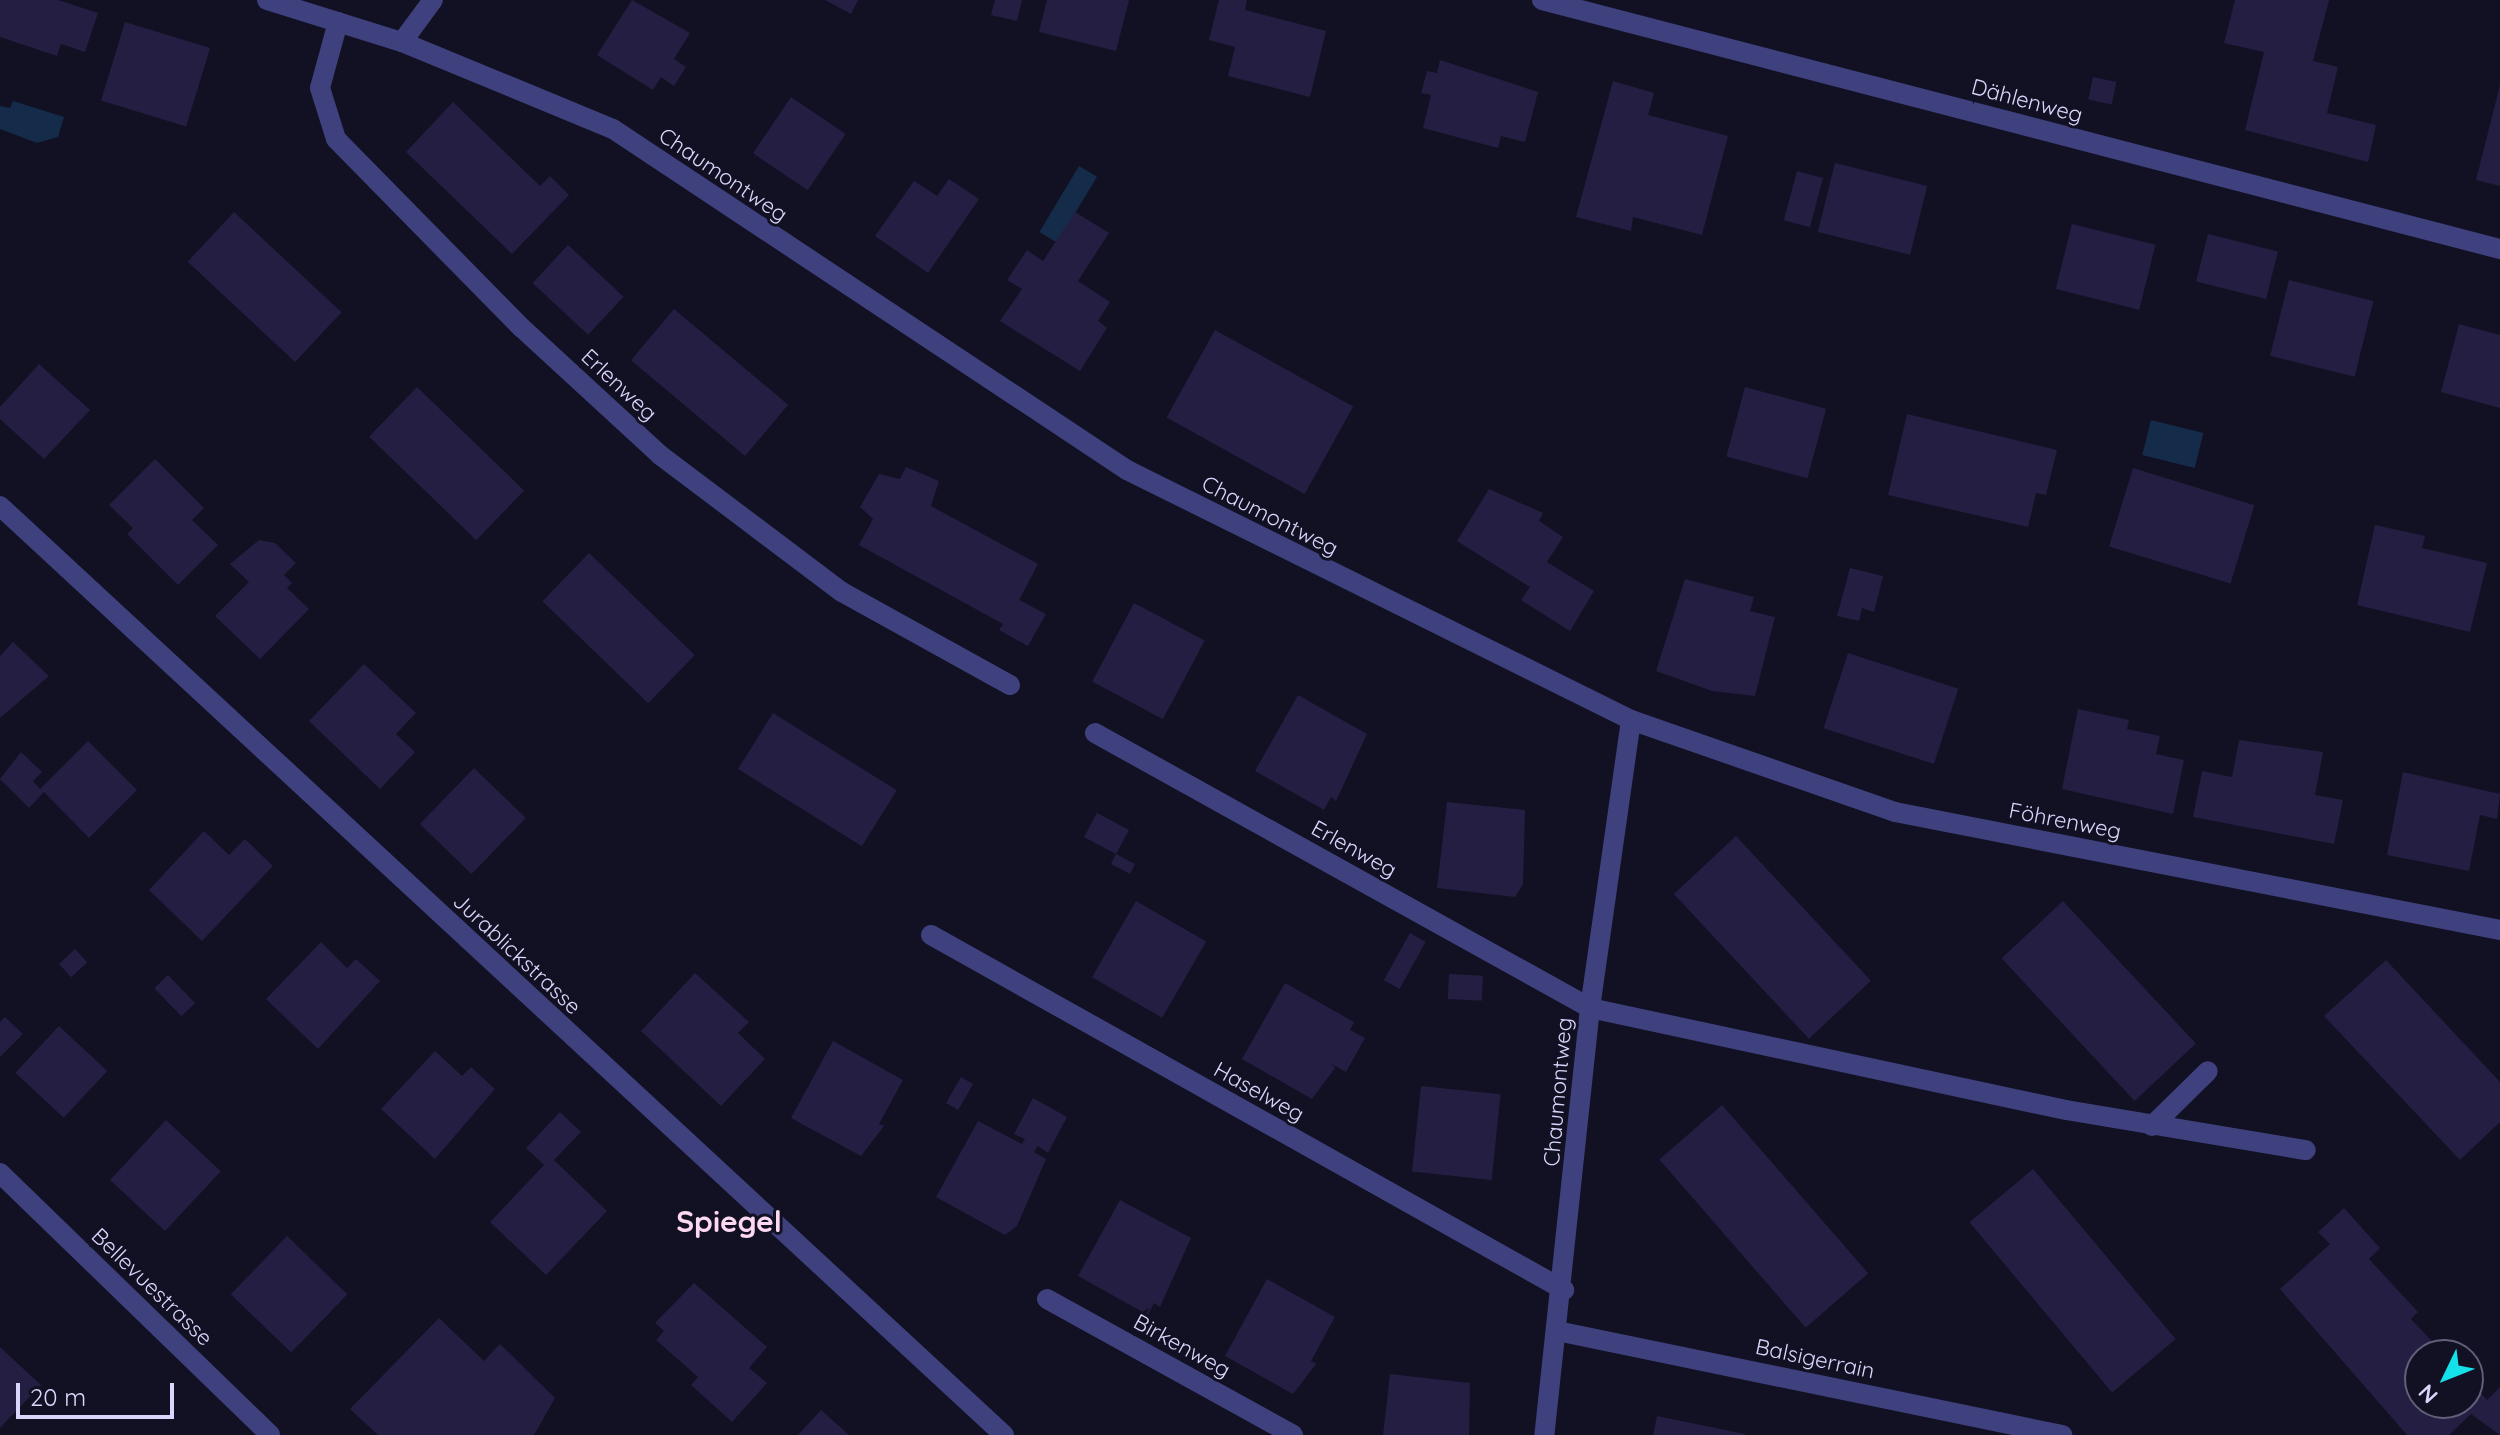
<!DOCTYPE html>
<html>
<head>
<meta charset="utf-8">
<style>
  body { margin:0 }
  #map { position:relative; width:2500px; height:1435px; overflow:hidden; background:#121023; font-family:Quicksand,sans-serif }
  div>[style] { position:absolute }
  [style*='--x'] { left:calc(var(--x)*1px); top:calc(var(--y)*1px); width:calc(var(--w)*1px); rotate:calc(var(--a)*1deg) }
  .water>* { inset:0; background:#142c49; transform-origin:0 0 }
  .building>* { inset:0; background:#231e42; transform-origin:0 0 }
  .service>* { height:20px; margin:-10px; padding:0 10px; transform-origin:10px; border-radius:10px; background:#3f417e }
  .minor>* { height:20px; margin:-10px; padding:0 10px; transform-origin:10px; border-radius:10px; background:#3f417e }
  span { translate:-50% -50%; white-space:nowrap; text-align:center; line-height:1.15; -webkit-text-stroke:6px #121023; paint-order:stroke }
  .street-label { font-size:22px; color:#d8d6fb }
  .district-label { font-size:30px; color:#fcd8f1; font-weight:700 }
  .north { position:absolute; left:2404px; top:1339px; width:80px; height:80px; box-sizing:border-box; background:#121023; border:2px solid #615f79; border-radius:50%; rotate:227deg; font-size:22px; font-weight:700; line-height:32px; text-align:center; color:#d8d6fb }
  .north::after { content:''; display:block; margin:auto; width:28px; height:36px; background:#14e1e9; clip-path:polygon(50% 0,100% 100%,50% 72%,0 100%) }
  .scale { position:absolute; left:16px; top:1383px; width:158px; height:36px; box-sizing:border-box; border:4px solid #d8d6fb; border-top:0; padding-left:10px; font-size:24px; line-height:28px; white-space:nowrap; color:#d8d6fb; -webkit-text-stroke:6px #121023; paint-order:stroke }
</style>
</head>
<body>
<div id="map">
  <div class="water">
    <i style="clip-path:polygon(13px 101px,64px 117px,58px 137px,37px 143px,0 129px,0 106px,10px 108px)"></i>
    <i style="left:1079px;top:166px;width:21px;height:77px;rotate:31deg"></i>
    <i style="left:2151px;top:420px;width:54px;height:36px;rotate:14deg"></i>
  </div>
  <div class="building">
    <i style="clip-path:polygon(0 0,58px 0,98px 13px,85px 52px,61px 44px,57px 56px,0 37px)"></i>
    <i style="clip-path:polygon(632px 0,690px 33px,674px 59px,686px 67px,674px 86px,661px 77px,653px 90px,597px 55px)"></i>
    <i style="clip-path:polygon(825px 0,858px 0,851px 14px)"></i>
    <i style="clip-path:polygon(995px 0,1022px 0,1017px 21px,991px 15px)"></i>
    <i style="clip-path:polygon(1047px 0,1129px 0,1116px 51px,1039px 32px)"></i>
    <i style="clip-path:polygon(1219px 0,1247px 0,1245px 10px,1326px 31px,1310px 97px,1228px 76px,1235px 47px,1209px 40px)"></i>
    <i style="clip-path:polygon(2235px 0,2329px 0,2313px 61px,2338px 67px,2327px 113px,2376px 125px,2368px 162px,2245px 130px,2264px 52px,2224px 43px)"></i>
    <i style="left:125px;top:22px;width:89px;height:82px;rotate:17deg"></i>
    <i style="clip-path:polygon(1440px 60px,1538px 92px,1525px 142px,1501px 136px,1498px 148px,1423px 128px,1431px 95px,1421px 93px,1427px 71px,1437px 73px)"></i>
    <i style="left:2093px;top:77px;width:24px;height:23px;rotate:12deg"></i>
    <i style="clip-path:polygon(1613px 81px,1654px 93px,1648px 115px,1728px 136px,1702px 235px,1633px 217px,1631px 231px,1576px 217px)"></i>
    <i style="clip-path:polygon(2500px 85px,2500px 186px,2476px 180px)"></i>
    <i style="left:791px;top:97px;width:66px;height:68px;rotate:34deg"></i>
    <i style="clip-path:polygon(453px 102px,540px 186px,550px 176px,569px 195px,512px 254px,406px 152px)"></i>
    <i style="left:1835px;top:163px;width:95px;height:71px;rotate:14deg"></i>
    <i style="left:1797px;top:171px;width:27px;height:51px;rotate:15deg"></i>
    <i style="clip-path:polygon(949px 179px,979px 199px,928px 273px,875px 236px,914px 181px,937px 196px)"></i>
    <i style="left:234px;top:212px;width:147px;height:68px;rotate:43deg"></i>
    <i style="clip-path:polygon(1075px 212px,1109px 233px,1078px 281px,1110px 302px,1098px 321px,1107px 328px,1080px 371px,1000px 321px,1022px 289px,1007px 280px,1027px 250px,1043px 261px)"></i>
    <i style="left:2072px;top:224px;width:86px;height:67px;rotate:14deg"></i>
    <i style="left:2208px;top:234px;width:72px;height:49px;rotate:14deg"></i>
    <i style="left:568px;top:245px;width:76px;height:52px;rotate:43deg"></i>
    <i style="left:2289px;top:280px;width:87px;height:78px;rotate:14deg"></i>
    <i style="left:674px;top:309px;width:149px;height:67px;rotate:40deg"></i>
    <i style="clip-path:polygon(2459px 324px,2500px 335px,2500px 408px,2441px 392px)"></i>
    <i style="left:1215px;top:330px;width:158px;height:100px;rotate:29deg"></i>
    <i style="clip-path:polygon(39px 364px,90px 410px,44px 459px,0 419px,0 407px)"></i>
    <i style="left:417px;top:387px;width:149px;height:69px;rotate:44deg"></i>
    <i style="left:1745px;top:387px;width:84px;height:72px;rotate:15deg"></i>
    <i style="clip-path:polygon(1907px 414px,2057px 450px,2046px 495px,2036px 493px,2028px 527px,1888px 495px)"></i>
    <i style="clip-path:polygon(155px 459px,204px 508px,192px 520px,218px 545px,178px 585px,127px 534px,133px 528px,109px 505px)"></i>
    <i style="clip-path:polygon(906px 467px,939px 481px,931px 506px,1038px 564px,1019px 600px,1046px 614px,1028px 646px,999px 630px,1003px 624px,859px 545px,873px 519px,860px 507px,879px 474px,900px 479px)"></i>
    <i style="left:2133px;top:468px;width:127px;height:82px;rotate:17deg"></i>
    <i style="clip-path:polygon(1489px 489px,1543px 513px,1539px 521px,1563px 537px,1547px 562px,1594px 591px,1570px 631px,1521px 600px,1530px 587px,1457px 541px)"></i>
    <i style="clip-path:polygon(2375px 525px,2425px 536px,2422px 548px,2487px 563px,2470px 632px,2357px 605px)"></i>
    <i style="clip-path:polygon(259px 540px,275px 543px,296px 563px,284px 575px,292px 583px,287px 588px,309px 609px,260px 659px,215px 616px,249px 582px,230px 564px)"></i>
    <i style="left:589px;top:553px;width:147px;height:67px;rotate:44deg"></i>
    <i style="clip-path:polygon(1850px 568px,1883px 576px,1874px 612px,1862px 608px,1859px 621px,1837px 616px)"></i>
    <i style="clip-path:polygon(1685px 579px,1754px 597px,1750px 611px,1775px 617px,1755px 696px,1712px 691px,1656px 671px)"></i>
    <i style="left:1134px;top:603px;width:80px;height:89px;rotate:28deg"></i>
    <i style="clip-path:polygon(13px 642px,49px 676px,0 718px,0 656px)"></i>
    <i style="left:1848px;top:653px;width:116px;height:79px;rotate:18deg"></i>
    <i style="clip-path:polygon(364px 664px,416px 713px,396px 734px,415px 752px,380px 789px,309px 721px)"></i>
    <i style="clip-path:polygon(1298px 695px,1367px 734px,1336px 801px,1331px 797px,1324px 810px,1255px 771px)"></i>
    <i style="clip-path:polygon(2078px 709px,2129px 720px,2127px 729px,2160px 736px,2156px 754px,2184px 760px,2173px 814px,2062px 789px)"></i>
    <i style="left:773px;top:713px;width:146px;height:66px;rotate:32deg"></i>
    <i style="clip-path:polygon(2239px 740px,2323px 752px,2315px 795px,2343px 800px,2334px 844px,2193px 817px,2202px 771px,2232px 777px)"></i>
    <i style="clip-path:polygon(88px 741px,137px 790px,89px 838px,44px 792px,29px 808px,0 779px,21px 752px,42px 772px,33px 781px,40px 789px)"></i>
    <i style="left:474px;top:768px;width:72px;height:78px;rotate:44deg"></i>
    <i style="clip-path:polygon(2403px 772px,2500px 794px,2497px 819px,2480px 815px,2469px 871px,2387px 855px)"></i>
    <i style="clip-path:polygon(1447px 802px,1525px 810px,1523px 884px,1515px 897px,1437px 888px)"></i>
    <i style="clip-path:polygon(1097px 813px,1129px 830px,1116px 854px,1135px 864px,1130px 874px,1111px 864px,1116px 854px,1084px 837px)"></i>
    <i style="clip-path:polygon(204px 831px,229px 855px,245px 839px,273px 866px,202px 941px,149px 890px)"></i>
    <i style="left:1736px;top:836px;width:198px;height:85px;rotate:47deg"></i>
    <i style="left:1136px;top:901px;width:81px;height:88px;rotate:30deg"></i>
    <i style="left:2063px;top:901px;width:195px;height:84px;rotate:47deg"></i>
    <i style="left:1410px;top:933px;width:18px;height:54px;rotate:29deg"></i>
    <i style="clip-path:polygon(321px 942px,347px 968px,356px 959px,380px 981px,318px 1049px,266px 999px)"></i>
    <i style="left:75px;top:949px;width:18px;height:22px;rotate:47deg"></i>
    <i style="clip-path:polygon(2386px 960px,2500px 1082px,2500px 1122px,2460px 1160px,2324px 1016px)"></i>
    <i style="clip-path:polygon(695px 973px,749px 1022px,738px 1033px,765px 1059px,721px 1106px,641px 1031px)"></i>
    <i style="left:1449px;top:974px;width:34px;height:25px;rotate:3deg"></i>
    <i style="left:168px;top:975px;width:39px;height:19px;rotate:46deg"></i>
    <i style="clip-path:polygon(1285px 983px,1354px 1022px,1350px 1030px,1365px 1038px,1346px 1072px,1331px 1064px,1335px 1068px,1312px 1099px,1242px 1059px)"></i>
    <i style="clip-path:polygon(5px 1017px,23px 1034px,0 1057px,0 1022px)"></i>
    <i style="left:59px;top:1026px;width:66px;height:64px;rotate:43deg"></i>
    <i style="clip-path:polygon(833px 1041px,903px 1080px,879px 1124px,884px 1126px,861px 1156px,791px 1118px)"></i>
    <i style="clip-path:polygon(435px 1051px,462px 1076px,471px 1067px,495px 1089px,435px 1159px,381px 1109px)"></i>
    <i style="left:961px;top:1077px;width:14px;height:30px;rotate:30deg"></i>
    <i style="left:1421px;top:1086px;width:80px;height:86px;rotate:6deg"></i>
    <i style="clip-path:polygon(1033px 1098px,1067px 1117px,1048px 1153px,1038px 1146px,1034px 1152px,1046px 1159px,1017px 1226px,1005px 1235px,936px 1197px,978px 1121px,1022px 1144px,1025px 1139px,1014px 1134px)"></i>
    <i style="left:1722px;top:1105px;width:223px;height:83px;rotate:49deg"></i>
    <i style="clip-path:polygon(560px 1112px,581px 1132px,554px 1160px,607px 1211px,546px 1275px,490px 1222px,544px 1165px,526px 1148px)"></i>
    <i style="left:166px;top:1120px;width:75px;height:82px;rotate:43deg"></i>
    <i style="left:2033px;top:1169px;width:222px;height:83px;rotate:50deg"></i>
    <i style="clip-path:polygon(1120px 1200px,1191px 1238px,1160px 1307px,1154px 1303px,1148px 1315px,1078px 1276px)"></i>
    <i style="clip-path:polygon(2344px 1208px,2380px 1248px,2369px 1259px,2418px 1312px,2411px 1319px,2445px 1355px,2420px 1355px,2420px 1403px,2468px 1403px,2468px 1379px,2487px 1400px,2500px 1387px,2500px 1435px,2471px 1414px,2449px 1435px,2407px 1435px,2280px 1289px,2330px 1244px,2318px 1232px)"></i>
    <i style="left:287px;top:1236px;width:84px;height:81px;rotate:44deg"></i>
    <i style="clip-path:polygon(1267px 1279px,1335px 1317px,1311px 1361px,1316px 1364px,1293px 1394px,1225px 1356px)"></i>
    <i style="clip-path:polygon(694px 1283px,767px 1347px,749px 1368px,767px 1383px,732px 1422px,691px 1385px,698px 1377px,656px 1340px,664px 1331px,655px 1323px)"></i>
    <i style="clip-path:polygon(439px 1318px,484px 1361px,500px 1344px,555px 1398px,534px 1435px,378px 1435px,350px 1409px)"></i>
    <i style="clip-path:polygon(0 1347px,41px 1385px,0 1428px)"></i>
    <i style="clip-path:polygon(1390px 1374px,1470px 1383px,1469px 1435px,1383px 1435px)"></i>
    <i style="clip-path:polygon(821px 1410px,849px 1435px,798px 1435px)"></i>
    <i style="clip-path:polygon(1657px 1416px,1745px 1434px,1745px 1435px,1653px 1435px)"></i>
  </div>
  <div class="service">
    <i style="--x:1590;--y:1008;--w:487;--a:12.1"></i>
    <i style="--x:2066;--y:1110;--w:243;--a:9.5"></i>
    <i style="--x:2152;--y:1126;--w:78;--a:-44.5"></i>
  </div>
  <div class="minor">
    <i style="--x:267;--y:0;--w:141;--a:17.3"></i>
    <i style="--x:402;--y:42;--w:228;--a:22.4"></i>
    <i style="--x:613;--y:129;--w:617;--a:33.56"></i>
    <i style="--x:1127;--y:470;--w:563;--a:26.38"></i>
    <i style="--x:1631;--y:720;--w:291;--a:98.1"></i>
    <i style="--x:1590;--y:1008;--w:429;--a:96.1"></i>
    <i style="--x:1542;--y:0;--w:990;--a:14.57"></i>
    <i style="--x:338;--y:22;--w:68;--a:105.3"></i>
    <i style="--x:320;--y:88;--w:53;--a:72.6"></i>
    <i style="--x:336;--y:139;--w:265;--a:45.5"></i>
    <i style="--x:522;--y:328;--w:188;--a:42.6"></i>
    <i style="--x:660;--y:455;--w:228;--a:37"></i>
    <i style="--x:842;--y:592;--w:192;--a:29"></i>
    <i style="--x:402;--y:42;--w:52;--a:-53.6"></i>
    <i style="--x:0;--y:506;--w:1368;--a:42.78"></i>
    <i style="--x:1631;--y:720;--w:280;--a:19.2"></i>
    <i style="--x:1895;--y:812;--w:616;--a:11.04"></i>
    <i style="--x:1095;--y:733;--w:566;--a:29.05"></i>
    <i style="--x:931;--y:935;--w:726;--a:29.28"></i>
    <i style="--x:0;--y:1173;--w:376;--a:44.1"></i>
    <i style="--x:1047;--y:1299;--w:281;--a:28.9"></i>
    <i style="--x:1557;--y:1331;--w:516;--a:11.64"></i>
  </div>
  <div class="street-label">
    <span style="left:2027px;top:101px;rotate:15deg">Dählenweg</span>
    <span style="left:723px;top:175px;rotate:34deg">Chaumontweg</span>
    <span style="left:619px;top:385px;rotate:43deg">Erlenweg</span>
    <span style="left:1270px;top:516px;rotate:27deg">Chaumontweg</span>
    <span style="left:2065px;top:821px;rotate:11deg">Föhrenweg</span>
    <span style="left:1354px;top:849px;rotate:29deg">Erlenweg</span>
    <span style="left:517px;top:954px;rotate:43deg">Jurablickstrasse</span>
    <span style="left:1259px;top:1092px;rotate:29deg">Haselweg</span>
    <span style="left:1558px;top:1092px;rotate:-85deg">Chaumontweg</span>
    <span style="left:152px;top:1287px;rotate:44deg">Bellevuestrasse</span>
    <span style="left:1182px;top:1346px;rotate:29deg">Birkenweg</span>
    <span style="left:1815px;top:1359px;rotate:12deg">Balsigerrain</span>
  </div>
  <div class="district-label">
    <span style="left:729px;top:1221px">Spiegel</span>
  </div>
  <div class="north">N</div>
  <div class="scale">20 m</div>
</div>
</body>
</html>
